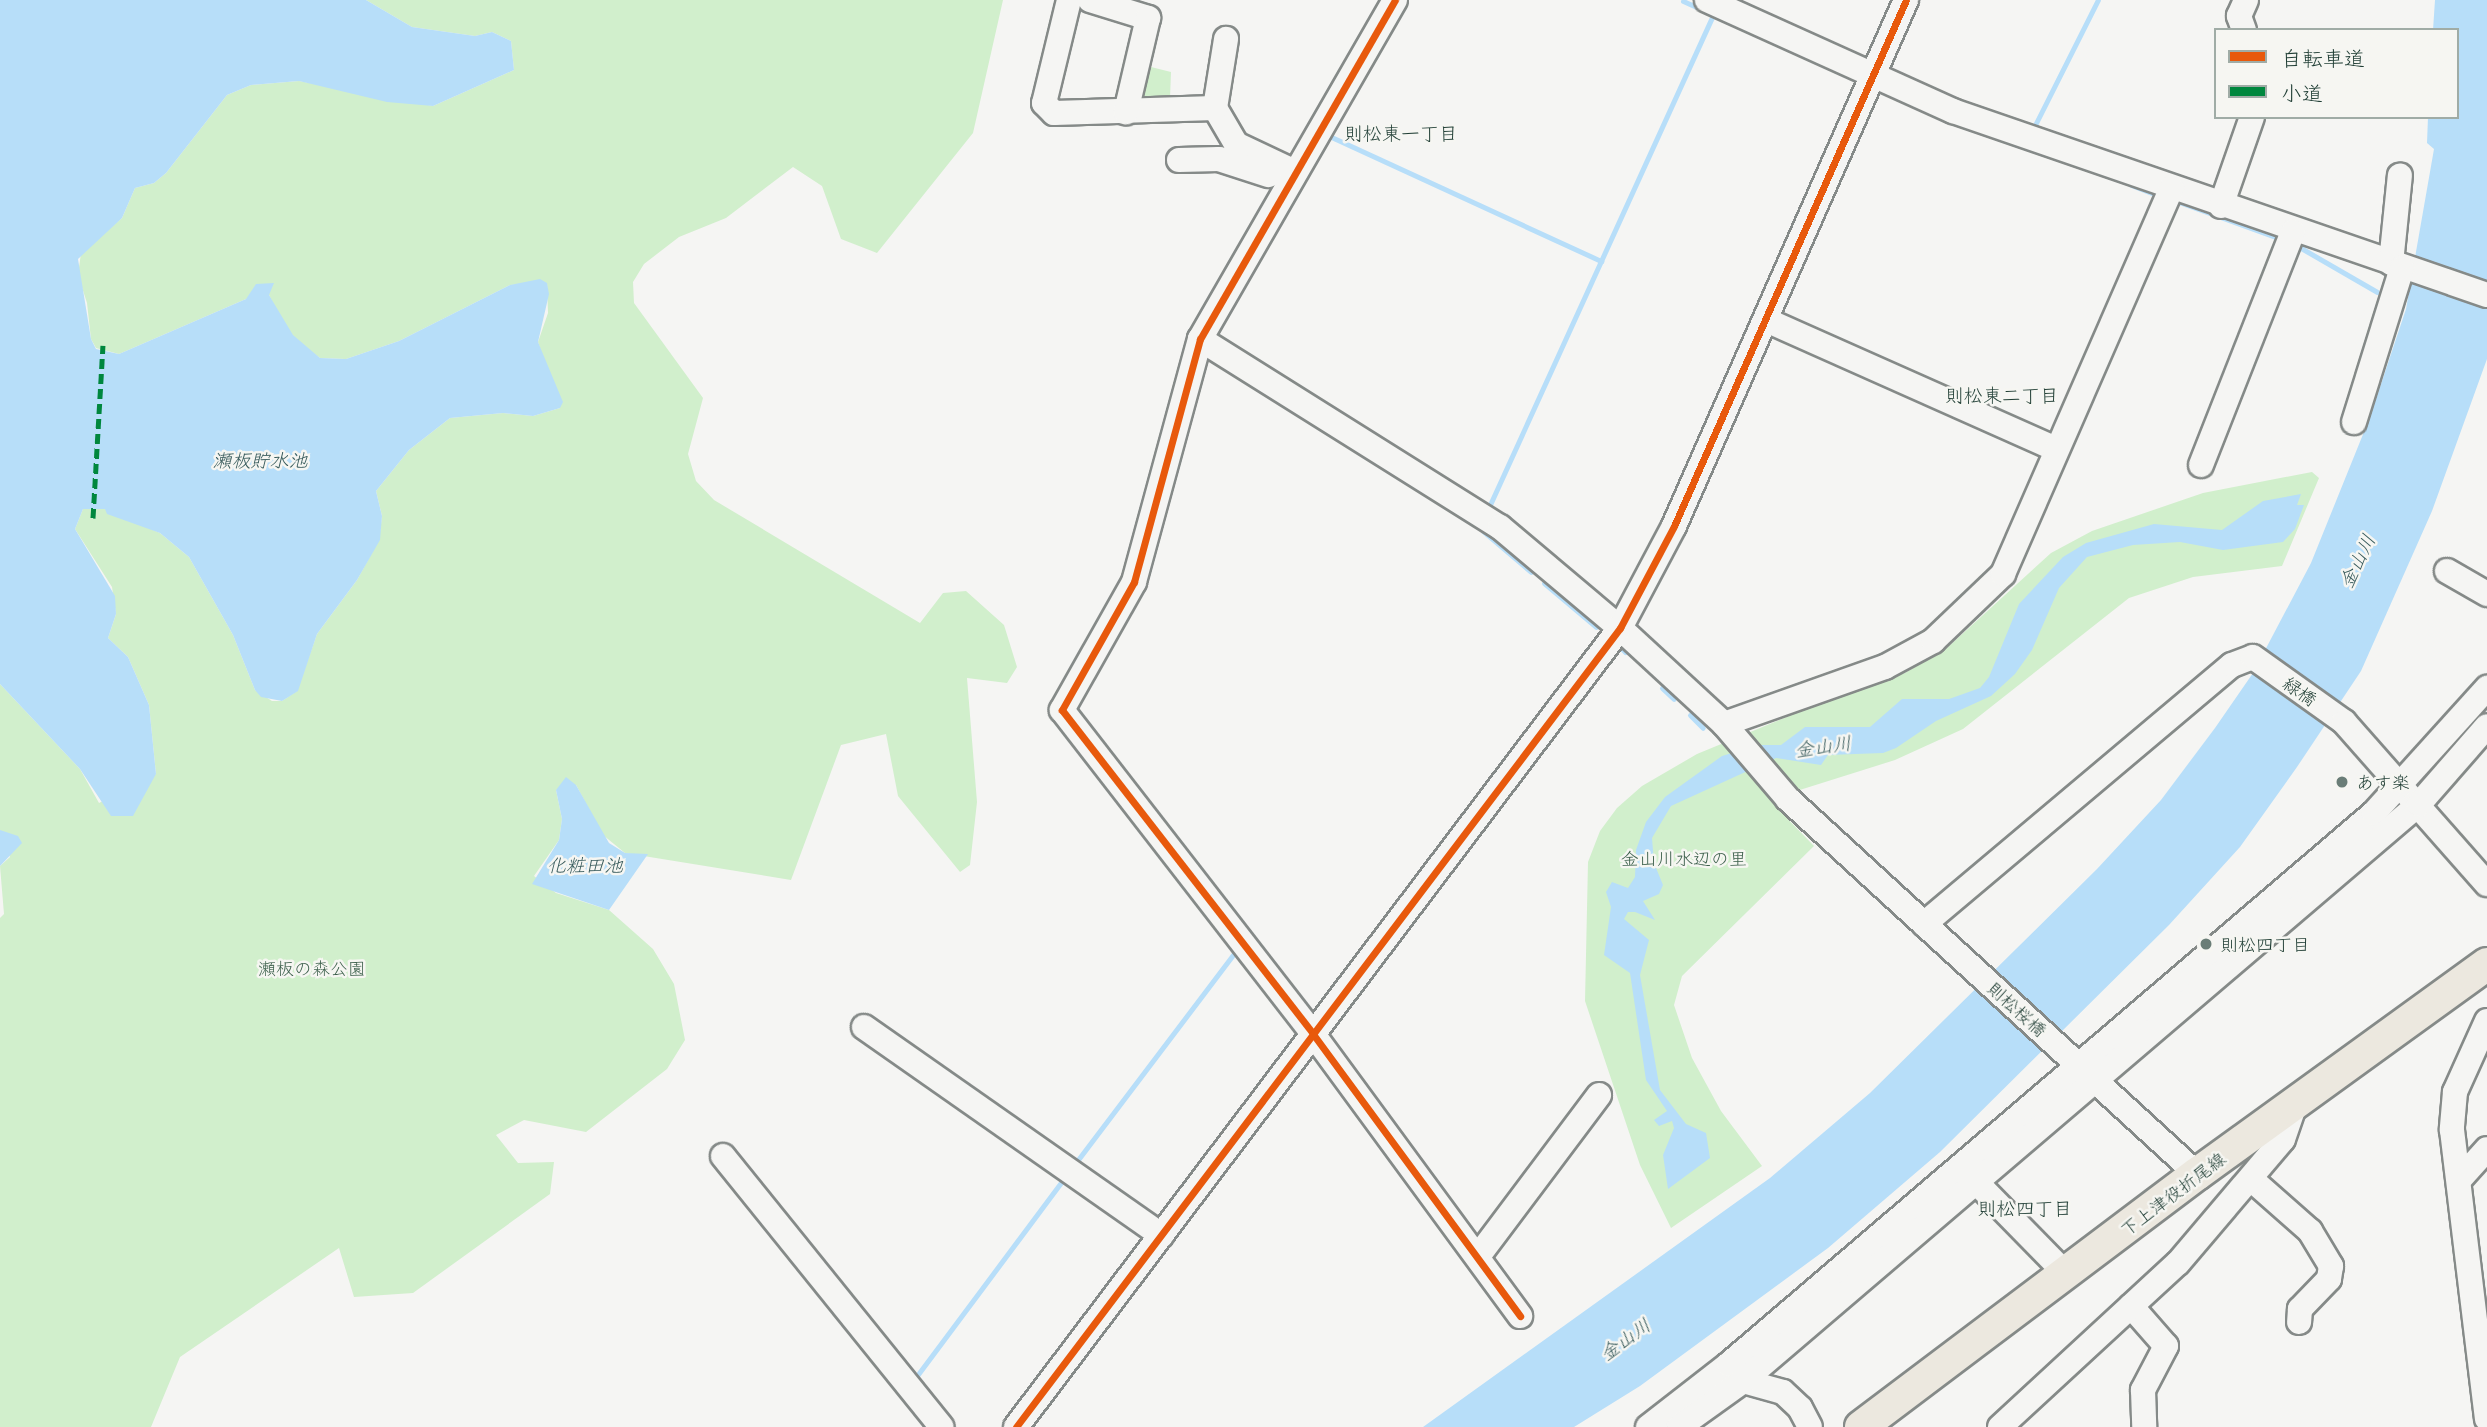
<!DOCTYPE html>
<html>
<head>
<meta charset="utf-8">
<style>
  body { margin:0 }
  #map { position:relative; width:2487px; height:1427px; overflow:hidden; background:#f5f5f3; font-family:Mali,"Klee One",sans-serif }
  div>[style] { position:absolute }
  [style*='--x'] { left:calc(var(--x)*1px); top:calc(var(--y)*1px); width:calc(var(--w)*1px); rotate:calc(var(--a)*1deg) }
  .green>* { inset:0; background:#d1efcc }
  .water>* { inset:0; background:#b7def9 }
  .stream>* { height:5px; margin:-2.5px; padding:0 2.5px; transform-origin:2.5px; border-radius:2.5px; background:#b7def9 }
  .roads { filter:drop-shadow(2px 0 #858a88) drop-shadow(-2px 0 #858a88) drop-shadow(0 2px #858a88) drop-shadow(0 -2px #858a88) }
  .minor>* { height:24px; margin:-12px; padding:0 12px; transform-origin:12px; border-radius:12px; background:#f5f5f3 }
  .major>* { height:32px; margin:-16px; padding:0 16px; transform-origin:16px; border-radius:16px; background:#ece8df }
  .quiet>* { height:5px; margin-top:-2.5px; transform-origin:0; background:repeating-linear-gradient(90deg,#00873e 0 10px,transparent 0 15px) }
  .cycleway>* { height:7px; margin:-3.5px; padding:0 3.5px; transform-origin:3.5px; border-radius:3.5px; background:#e8590c }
  .dots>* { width:19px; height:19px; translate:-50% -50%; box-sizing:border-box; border:4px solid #f6f6f2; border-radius:50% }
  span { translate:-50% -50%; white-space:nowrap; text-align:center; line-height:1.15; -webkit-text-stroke:5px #f6f6f2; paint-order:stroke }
  .street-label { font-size:18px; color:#1f3d34 }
  .poi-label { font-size:18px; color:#1f3d34 }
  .left { translate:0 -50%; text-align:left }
  .park-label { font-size:18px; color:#3d604c }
  .neighbourhood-label { font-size:19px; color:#1f3d34 }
  .water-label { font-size:19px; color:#385b5c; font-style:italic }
  .legend { position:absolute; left:2214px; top:28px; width:245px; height:91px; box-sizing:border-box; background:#f6f6f2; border:2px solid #a0aca6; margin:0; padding:9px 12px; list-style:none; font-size:21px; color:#1f3d34 }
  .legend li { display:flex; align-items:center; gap:14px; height:35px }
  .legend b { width:35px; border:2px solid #a0aca6 }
</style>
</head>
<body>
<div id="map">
  <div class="green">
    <i style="clip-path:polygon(366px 0,1003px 0,973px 133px,877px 253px,841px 239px,822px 186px,793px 167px,726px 218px,679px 237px,644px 264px,633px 282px,634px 303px,703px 398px,688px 454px,696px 481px,714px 500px,920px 623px,943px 593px,966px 591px,1004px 625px,1017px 667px,1007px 683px,967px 678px,977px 802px,970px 865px,960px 872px,898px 796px,886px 734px,841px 745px,791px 880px,625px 853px,603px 835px,576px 785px,556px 790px,562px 819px,559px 840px,534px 876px,556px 893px,609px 910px,653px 949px,674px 984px,685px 1040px,667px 1069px,586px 1132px,524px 1120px,496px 1135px,518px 1163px,554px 1162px,550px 1194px,413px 1293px,354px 1297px,339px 1248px,180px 1357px,151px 1427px,0 1427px,0 918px,4px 914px,0 866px,10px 857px,0 830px,0 684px,80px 769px,99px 803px,156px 774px,149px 705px,128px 657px,108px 638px,116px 614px,112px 587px,75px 529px,83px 509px,105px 509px,160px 533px,189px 557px,233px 635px,255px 690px,272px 701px,282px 701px,297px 691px,317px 634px,357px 580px,379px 540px,382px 516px,376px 491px,409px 450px,450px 418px,503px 413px,533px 416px,560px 408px,538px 342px,548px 313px,547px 283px,510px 285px,399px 341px,346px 359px,320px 358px,301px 344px,284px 326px,269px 295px,246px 299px,119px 354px,96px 348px,91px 339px,87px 303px,78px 275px,81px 253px,122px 218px,135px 188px,154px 183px,166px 173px,227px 95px,251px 85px,299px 81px,433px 106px,514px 70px,511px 41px,492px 32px,475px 36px,412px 27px)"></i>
    <i style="clip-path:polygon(1147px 66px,1171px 72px,1170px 98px,1139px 99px)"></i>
    <i style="clip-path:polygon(2312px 472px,2319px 478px,2282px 566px,2193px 577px,2129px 598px,1963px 729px,1895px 760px,1787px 794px,1776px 807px,1814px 846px,1682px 976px,1674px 1005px,1692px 1058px,1721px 1111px,1762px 1166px,1671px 1228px,1640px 1165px,1585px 1001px,1588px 862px,1600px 831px,1617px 808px,1642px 786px,1697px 754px,1864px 685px,1905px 673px,1948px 647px,2051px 553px,2092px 531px,2203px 493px)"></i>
  </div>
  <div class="water">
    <i style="clip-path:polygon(0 0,366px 0,412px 27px,475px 36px,492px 32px,511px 41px,514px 70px,433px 106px,387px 102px,299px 81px,251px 85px,227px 95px,166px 173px,154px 183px,135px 188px,122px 218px,78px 259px,91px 339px,96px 349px,119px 354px,246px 299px,256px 284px,274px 283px,269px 295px,293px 335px,320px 358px,346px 359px,399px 341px,510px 285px,540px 279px,547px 283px,549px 294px,538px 342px,563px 402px,560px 408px,533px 416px,503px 413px,450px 418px,409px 450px,376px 491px,382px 516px,380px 540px,357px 580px,317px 634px,298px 691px,282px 701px,261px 697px,255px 690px,233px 635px,189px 557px,160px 533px,107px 514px,105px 509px,83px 509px,75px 529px,115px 596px,116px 614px,108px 638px,128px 657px,149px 705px,156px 774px,133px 816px,111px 816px,80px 769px,0 684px)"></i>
    <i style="clip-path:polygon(2435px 0,2487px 0,2487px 359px,2432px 511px,2361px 671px,2297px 767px,2240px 847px,2169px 925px,1940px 1152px,1828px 1248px,1640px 1386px,1574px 1427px,1423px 1427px,1770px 1178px,1870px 1093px,2097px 869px,2161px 800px,2215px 728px,2253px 673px,2311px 563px,2370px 417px,2406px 309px,2434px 149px,2427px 143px,2428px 117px,2457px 117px,2457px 30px,2433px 30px)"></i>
    <i style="clip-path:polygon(2301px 494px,2297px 505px,2304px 505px,2295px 529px,2283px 542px,2223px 550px,2180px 542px,2133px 545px,2087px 557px,2059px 588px,2032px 650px,2015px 674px,1991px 696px,1936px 721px,1896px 748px,1883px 753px,1828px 755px,1821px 765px,1776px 758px,1671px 806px,1652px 838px,1654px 863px,1663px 885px,1659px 894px,1643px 901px,1655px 920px,1635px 912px,1628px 912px,1624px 919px,1649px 940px,1640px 975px,1660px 1090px,1686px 1124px,1706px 1133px,1710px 1158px,1668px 1189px,1663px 1155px,1674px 1128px,1672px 1121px,1659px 1126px,1654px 1120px,1667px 1111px,1646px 1080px,1630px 973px,1604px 955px,1611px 907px,1606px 892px,1612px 882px,1628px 888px,1635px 877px,1636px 850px,1646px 822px,1665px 797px,1722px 756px,1759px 745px,1781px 745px,1805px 727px,1870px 727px,1902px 699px,1949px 699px,1980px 688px,1989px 677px,2019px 604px,2063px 557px,2086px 543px,2154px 524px,2222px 530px,2263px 501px)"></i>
    <i style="clip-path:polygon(566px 777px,576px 785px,609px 843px,625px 853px,648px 854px,609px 910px,532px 884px,559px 840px,562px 819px,556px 790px)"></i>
    <i style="clip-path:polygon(0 830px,18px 836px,22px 843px,0 866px)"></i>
  </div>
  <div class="stream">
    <i style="--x:1683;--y:1;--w:22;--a:24"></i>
    <i style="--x:2034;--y:127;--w:142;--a:-63.3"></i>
    <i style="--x:1327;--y:135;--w:302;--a:24.7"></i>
    <i style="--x:2131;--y:185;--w:31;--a:21"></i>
    <i style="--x:2179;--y:202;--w:109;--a:19.9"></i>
    <i style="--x:2294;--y:244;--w:96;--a:30"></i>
    <i style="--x:1488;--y:509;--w:543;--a:-65.51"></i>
    <i style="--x:1483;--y:531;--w:63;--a:40.5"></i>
    <i style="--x:1544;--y:583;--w:68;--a:40.2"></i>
    <i style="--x:1618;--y:645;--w:10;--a:45"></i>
    <i style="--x:1662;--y:688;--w:16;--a:43"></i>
    <i style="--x:1690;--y:715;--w:18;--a:45"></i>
    <i style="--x:1074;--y:1165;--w:273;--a:-52.9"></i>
    <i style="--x:913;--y:1381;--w:256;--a:-53.3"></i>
  </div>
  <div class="roads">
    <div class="minor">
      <i style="--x:1069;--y:0;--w:106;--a:103.6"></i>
      <i style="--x:1044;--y:103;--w:14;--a:45"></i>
      <i style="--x:1054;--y:113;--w:161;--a:-1.8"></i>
      <i style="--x:1215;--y:108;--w:42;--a:59.7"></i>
      <i style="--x:1236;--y:144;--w:65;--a:25.4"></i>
      <i style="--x:1090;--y:0;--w:61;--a:17.2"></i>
      <i style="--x:1148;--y:18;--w:97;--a:103.2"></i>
      <i style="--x:1395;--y:0;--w:391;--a:119.9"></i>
      <i style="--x:1200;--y:339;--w:252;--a:105.2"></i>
      <i style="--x:1134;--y:582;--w:147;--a:119.4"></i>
      <i style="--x:1062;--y:710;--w:410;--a:52.2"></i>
      <i style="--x:1313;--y:1034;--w:350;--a:53.7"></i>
      <i style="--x:1707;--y:0;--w:270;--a:24.3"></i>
      <i style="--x:1953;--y:111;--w:565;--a:19.01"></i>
      <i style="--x:2244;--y:30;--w:15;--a:-110"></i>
      <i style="--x:2239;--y:16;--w:17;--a:-66"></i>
      <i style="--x:1215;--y:108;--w:70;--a:-80.9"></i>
      <i style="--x:1179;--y:160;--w:40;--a:-1.4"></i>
      <i style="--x:1219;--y:159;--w:52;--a:18.1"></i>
      <i style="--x:2221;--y:206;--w:94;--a:-70.8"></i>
      <i style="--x:2391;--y:263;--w:88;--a:-84.2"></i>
      <i style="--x:1766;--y:320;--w:317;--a:24"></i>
      <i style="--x:1200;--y:339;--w:354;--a:32.1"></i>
      <i style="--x:1500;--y:527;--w:157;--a:40.1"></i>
      <i style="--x:1620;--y:628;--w:142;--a:42.7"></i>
      <i style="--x:1724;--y:724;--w:99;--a:49.5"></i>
      <i style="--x:1788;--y:799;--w:555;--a:42.52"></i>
      <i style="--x:2354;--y:422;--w:161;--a:-72.7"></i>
      <i style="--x:2201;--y:465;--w:251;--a:-68.5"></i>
      <i style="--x:2447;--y:571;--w:46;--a:29.9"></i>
      <i style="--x:1724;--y:724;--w:171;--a:-19.5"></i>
      <i style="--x:1885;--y:667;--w:55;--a:-28.4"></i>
      <i style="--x:1933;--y:641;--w:97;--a:-43.7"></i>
      <i style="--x:2003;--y:574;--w:421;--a:-66.4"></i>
      <i style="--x:1924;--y:924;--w:402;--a:-40.1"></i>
      <i style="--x:2232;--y:665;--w:22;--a:-21"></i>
      <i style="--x:2253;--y:657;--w:112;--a:35.5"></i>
      <i style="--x:2344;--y:722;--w:216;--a:48.6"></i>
      <i style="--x:2487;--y:1021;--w:78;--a:114.3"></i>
      <i style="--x:2455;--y:1092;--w:38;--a:95"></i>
      <i style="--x:2452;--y:1130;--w:291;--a:83.1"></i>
      <i style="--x:864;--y:1027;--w:363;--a:35"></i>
      <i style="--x:723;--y:1156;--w:348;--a:51.1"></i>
      <i style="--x:2251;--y:1179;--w:79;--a:41.4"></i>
      <i style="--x:2310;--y:1231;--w:41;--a:59"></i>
      <i style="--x:2331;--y:1266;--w:13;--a:99"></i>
      <i style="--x:2329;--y:1279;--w:42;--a:134"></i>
      <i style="--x:2300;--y:1309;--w:13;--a:94"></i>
      <i style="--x:2460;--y:1179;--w:40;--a:-48"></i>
      <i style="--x:1976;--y:1182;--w:130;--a:45.6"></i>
      <i style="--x:1479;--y:1255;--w:200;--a:-53.1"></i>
      <i style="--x:2131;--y:1306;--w:53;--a:48.8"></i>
      <i style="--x:2166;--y:1346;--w:50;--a:117.6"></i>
      <i style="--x:2143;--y:1390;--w:37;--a:88"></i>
      <i style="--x:1743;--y:1381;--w:41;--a:15.4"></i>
      <i style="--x:1783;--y:1392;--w:23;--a:43"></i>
      <i style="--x:1800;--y:1408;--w:21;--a:62"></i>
      <i style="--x:1016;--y:1427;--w:1002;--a:-52.91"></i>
      <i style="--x:1620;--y:628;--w:115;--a:-62.1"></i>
      <i style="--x:1674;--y:526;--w:575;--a:-66.2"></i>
      <i style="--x:1648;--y:1427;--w:103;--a:-37.9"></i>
      <i style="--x:1729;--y:1364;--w:848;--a:-40.51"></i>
      <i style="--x:2374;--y:813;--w:169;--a:-47.9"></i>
      <i style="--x:1679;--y:1427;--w:79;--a:-35.7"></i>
      <i style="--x:1743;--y:1381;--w:889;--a:-40.48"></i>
      <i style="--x:2419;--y:804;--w:103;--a:-48.9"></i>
      <i style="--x:2000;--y:1427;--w:242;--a:-42.7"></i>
      <i style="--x:2178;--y:1263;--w:162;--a:-49.7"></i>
      <i style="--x:2283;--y:1139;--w:34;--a:-71"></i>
    </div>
    <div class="major">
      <i style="--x:1861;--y:1427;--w:421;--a:-37"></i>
      <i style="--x:2197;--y:1174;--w:358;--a:-35.9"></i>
    </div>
  </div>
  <div class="quiet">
    <i style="--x:93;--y:518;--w:173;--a:-86.7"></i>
  </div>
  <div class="cycleway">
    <i style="--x:1395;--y:0;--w:391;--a:119.9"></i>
    <i style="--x:1200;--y:339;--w:252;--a:105.2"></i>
    <i style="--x:1134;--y:582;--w:147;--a:119.4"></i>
    <i style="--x:1062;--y:710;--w:410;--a:52.2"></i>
    <i style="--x:1313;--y:1034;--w:350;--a:53.7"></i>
    <i style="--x:1016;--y:1427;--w:1002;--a:-52.91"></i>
    <i style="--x:1620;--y:628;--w:115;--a:-62.1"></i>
    <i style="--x:1674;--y:526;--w:575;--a:-66.2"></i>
  </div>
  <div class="dots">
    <i style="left:2342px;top:782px;background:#6a7d77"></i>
    <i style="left:2206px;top:944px;background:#6a7d77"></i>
  </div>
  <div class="street-label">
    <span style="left:2300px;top:691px;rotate:35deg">緑橋</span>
    <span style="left:2017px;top:1009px;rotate:42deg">則松桜橋</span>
    <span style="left:2173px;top:1194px;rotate:-37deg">下上津役折尾線</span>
  </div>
  <div class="poi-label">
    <span class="left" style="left:2356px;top:782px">あす楽</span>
    <span class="left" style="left:2220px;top:944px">則松四丁目</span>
  </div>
  <div class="park-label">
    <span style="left:1684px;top:858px">金山川水辺の里</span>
    <span style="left:312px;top:968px">瀬板の森公園</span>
  </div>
  <div class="neighbourhood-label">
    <span style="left:1401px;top:133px">則松東一丁目</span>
    <span style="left:2002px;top:395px">則松東二丁目</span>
    <span style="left:2025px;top:1208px">則松四丁目</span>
  </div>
  <div class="water-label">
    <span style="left:260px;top:460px">瀬板貯水池</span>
    <span style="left:2357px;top:561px;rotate:-64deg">金山川</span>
    <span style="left:1823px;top:746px;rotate:-8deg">金山川</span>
    <span style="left:585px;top:865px">化粧田池</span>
    <span style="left:1625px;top:1339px;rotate:-36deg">金山川</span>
  </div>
  <ul class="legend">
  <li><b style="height:9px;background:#e8590c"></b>自転車道</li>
  <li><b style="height:9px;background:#00873e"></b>小道</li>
  </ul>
</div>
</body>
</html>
